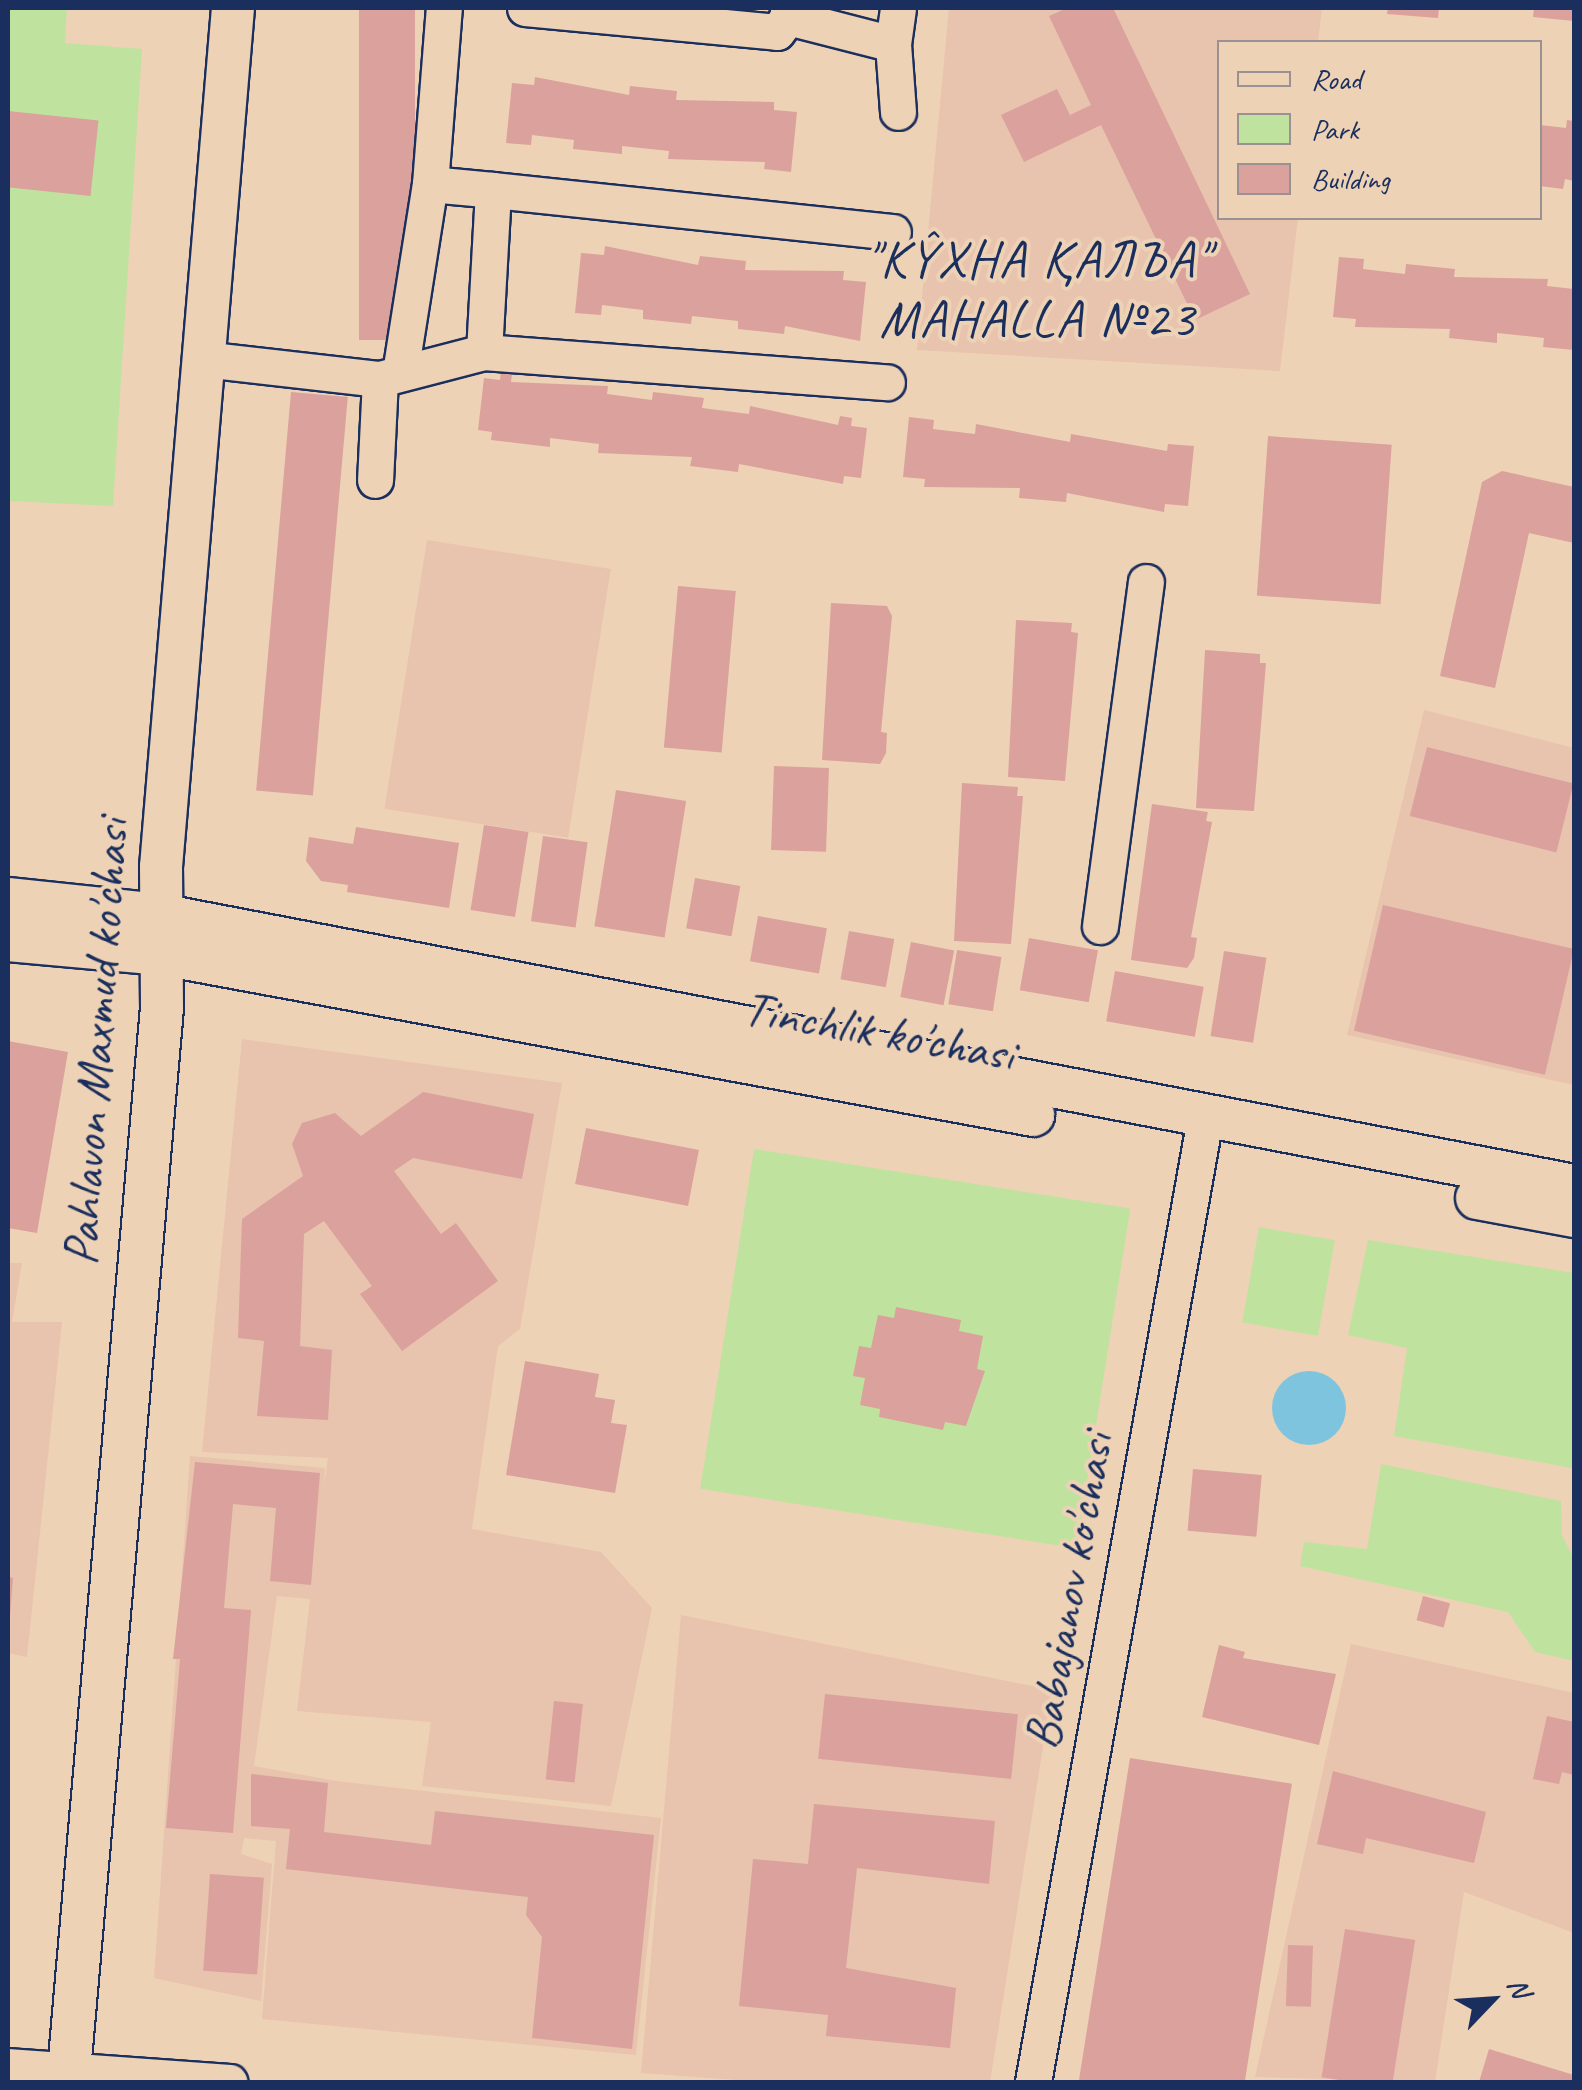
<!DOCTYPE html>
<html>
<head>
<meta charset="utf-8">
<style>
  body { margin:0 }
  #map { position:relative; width:1582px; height:2090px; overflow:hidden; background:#eed2b5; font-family:Caveat,sans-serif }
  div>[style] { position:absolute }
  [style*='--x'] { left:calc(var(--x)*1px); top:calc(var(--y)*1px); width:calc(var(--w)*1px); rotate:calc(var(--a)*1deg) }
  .built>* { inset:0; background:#e8c3ae; transform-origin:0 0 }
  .green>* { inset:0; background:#bfe39e; transform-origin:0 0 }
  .water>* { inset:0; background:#7ec4df }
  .round { border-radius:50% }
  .building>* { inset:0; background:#dba19c; transform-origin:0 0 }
  .roads { filter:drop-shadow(2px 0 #1b2f5e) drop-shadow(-2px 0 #1b2f5e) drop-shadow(0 2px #1b2f5e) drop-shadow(0 -2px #1b2f5e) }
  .minor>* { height:35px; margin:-17.5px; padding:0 17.5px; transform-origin:17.5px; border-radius:17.5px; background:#eed2b5 }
  .major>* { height:42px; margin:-21px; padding:0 21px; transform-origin:21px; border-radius:21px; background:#eed2b5 }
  span { translate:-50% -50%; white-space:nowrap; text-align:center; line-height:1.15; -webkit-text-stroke:8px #eed2b5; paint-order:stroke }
  .street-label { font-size:50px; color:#1b2f5e }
  .neighbourhood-label { font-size:52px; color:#1b2f5e; letter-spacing:2.5px }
  .frame { position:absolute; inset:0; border:10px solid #1b2f5e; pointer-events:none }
  .legend { position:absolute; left:1217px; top:40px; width:325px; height:180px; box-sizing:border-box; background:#eed2b5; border:2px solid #9a9192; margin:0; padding:12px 18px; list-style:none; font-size:30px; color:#1b2f5e }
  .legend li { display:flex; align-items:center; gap:20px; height:50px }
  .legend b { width:50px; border:2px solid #9a9192 }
  .north { position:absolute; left:1442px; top:1950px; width:100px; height:100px; -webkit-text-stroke:8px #eed2b5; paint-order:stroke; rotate:65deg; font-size:28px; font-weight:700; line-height:40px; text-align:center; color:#1b2f5e }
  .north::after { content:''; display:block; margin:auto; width:35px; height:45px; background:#1b2f5e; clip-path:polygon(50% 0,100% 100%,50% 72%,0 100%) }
</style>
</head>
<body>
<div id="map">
  <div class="built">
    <i style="clip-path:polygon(949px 8px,1322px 8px,1318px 42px,1220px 42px,1220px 218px,1298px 218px,1280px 371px,917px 350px)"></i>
    <i style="left:427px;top:540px;width:186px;height:272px;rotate:9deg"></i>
    <i style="clip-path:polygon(1424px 710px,1574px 748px,1574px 1085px,1347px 1035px)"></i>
    <i style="clip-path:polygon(242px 1039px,562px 1083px,520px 1329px,498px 1346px,472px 1529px,601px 1552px,652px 1608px,611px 1806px,422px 1786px,431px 1722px,297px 1711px,310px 1599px,277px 1596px,254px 1766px,336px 1781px,661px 1818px,636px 2055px,262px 2019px,276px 1841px,244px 1838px,241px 1854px,272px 1864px,261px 2001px,154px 1978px,190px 1456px,325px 1468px,324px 1486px,328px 1458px,202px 1452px)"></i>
    <i style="clip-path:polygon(8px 1263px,22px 1263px,12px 1322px,62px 1322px,27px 1657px,8px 1653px)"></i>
    <i style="clip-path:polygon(681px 1615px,1052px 1690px,990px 2082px,764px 2082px,641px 2073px)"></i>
    <i style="clip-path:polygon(1351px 1644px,1574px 1693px,1574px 1933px,1464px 1892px,1435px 2082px,1255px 2077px)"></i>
  </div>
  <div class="green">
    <i style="clip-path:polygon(8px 8px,67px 8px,65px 43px,142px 49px,113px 506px,8px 501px)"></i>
    <i style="left:754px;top:1149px;width:381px;height:344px;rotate:9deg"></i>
    <i style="left:1259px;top:1227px;width:77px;height:97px;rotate:10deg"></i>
    <i style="clip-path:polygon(1368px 1240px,1574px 1273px,1572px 1468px,1394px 1436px,1407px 1348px,1348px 1335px)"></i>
    <i style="clip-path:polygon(1381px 1464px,1561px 1501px,1562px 1535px,1574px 1559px,1574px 1661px,1535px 1652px,1508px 1612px,1300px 1566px,1304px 1542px,1367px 1549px)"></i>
  </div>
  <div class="water">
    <i class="round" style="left:1272px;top:1371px;width:74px;height:74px"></i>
  </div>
  <div class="building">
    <i style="left:359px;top:8px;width:56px;height:332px"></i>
    <i style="clip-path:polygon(1067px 8px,1113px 8px,1250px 294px,1195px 320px,1101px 125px,1024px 162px,1001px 115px,1057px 89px,1070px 115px,1091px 105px,1049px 16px)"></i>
    <i style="clip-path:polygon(1388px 8px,1439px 8px,1438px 18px,1387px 14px)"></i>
    <i style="clip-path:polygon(1534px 8px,1574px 8px,1574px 21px,1533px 17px)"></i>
    <i style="clip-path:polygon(535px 77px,629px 95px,630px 86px,677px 91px,676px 100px,774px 102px,774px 110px,797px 112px,791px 172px,764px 169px,765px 162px,668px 159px,669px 151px,622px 146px,622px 154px,573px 149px,574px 140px,532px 135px,531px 145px,506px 143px,512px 83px,534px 85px)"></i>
    <i style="left:8px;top:111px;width:91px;height:76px;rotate:6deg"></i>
    <i style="clip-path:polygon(1567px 120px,1574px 121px,1574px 181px,1565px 179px,1563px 189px,1540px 186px,1540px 125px,1566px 128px)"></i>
    <i style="clip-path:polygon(605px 246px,698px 265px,700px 256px,746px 261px,745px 270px,844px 271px,843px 280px,866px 282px,860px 341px,785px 326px,784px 334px,738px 329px,738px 321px,692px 316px,691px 324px,643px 319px,643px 310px,602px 305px,601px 315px,575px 313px,581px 253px,604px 255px)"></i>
    <i style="clip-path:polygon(1339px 257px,1364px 259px,1363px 269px,1405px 274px,1406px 264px,1455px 269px,1454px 277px,1548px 279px,1547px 286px,1574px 289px,1574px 350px,1543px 347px,1544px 338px,1497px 333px,1497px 343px,1449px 338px,1450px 329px,1355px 327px,1356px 319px,1333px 317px)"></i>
    <i style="clip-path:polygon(501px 372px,512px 374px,511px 382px,608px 386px,607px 394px,652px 400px,653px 392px,704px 398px,702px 408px,749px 414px,750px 406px,838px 425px,840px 416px,852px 418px,851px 426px,867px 428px,861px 478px,844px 476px,843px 484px,739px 464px,738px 472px,690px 466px,692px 457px,598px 453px,599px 444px,550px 438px,550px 447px,491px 440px,492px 432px,478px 430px,484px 378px,500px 380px)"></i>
    <i style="left:291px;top:392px;width:57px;height:400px;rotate:5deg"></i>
    <i style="clip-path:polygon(909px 417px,934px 420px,933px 429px,975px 434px,976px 424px,1070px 442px,1071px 434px,1167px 451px,1168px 444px,1194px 446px,1188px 506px,1165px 504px,1164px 512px,1067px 493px,1066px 502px,1019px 498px,1020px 488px,924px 487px,925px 479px,903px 477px)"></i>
    <i style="left:1268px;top:436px;width:124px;height:160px;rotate:4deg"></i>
    <i style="clip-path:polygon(1502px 471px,1574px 487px,1574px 543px,1529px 533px,1495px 688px,1440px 676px,1482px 482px)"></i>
    <i style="left:678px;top:586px;width:58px;height:162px;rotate:5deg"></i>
    <i style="clip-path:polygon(831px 603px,887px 606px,892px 616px,881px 732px,887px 733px,886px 753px,880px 764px,822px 760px)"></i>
    <i style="clip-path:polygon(1016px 620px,1072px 623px,1071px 632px,1078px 633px,1065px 781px,1008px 777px)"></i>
    <i style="clip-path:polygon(1205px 650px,1260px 654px,1260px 663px,1266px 663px,1254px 811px,1196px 808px)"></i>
    <i style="left:1427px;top:747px;width:151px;height:71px;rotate:14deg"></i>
    <i style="left:774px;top:766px;width:55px;height:84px;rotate:2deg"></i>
    <i style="clip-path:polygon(962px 783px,1018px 787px,1017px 796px,1023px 796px,1011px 944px,954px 941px)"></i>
    <i style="left:616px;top:790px;width:71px;height:138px;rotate:9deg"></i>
    <i style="clip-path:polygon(1152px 804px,1208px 812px,1206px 821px,1212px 822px,1191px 937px,1197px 938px,1194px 958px,1187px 968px,1131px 960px)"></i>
    <i style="left:484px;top:825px;width:45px;height:86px;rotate:9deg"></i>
    <i style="clip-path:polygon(356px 827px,459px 843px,449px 908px,347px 892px,348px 885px,321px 881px,306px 861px,309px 837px,353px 844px)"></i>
    <i style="left:543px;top:836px;width:45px;height:86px;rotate:8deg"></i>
    <i style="left:695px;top:878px;width:46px;height:51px;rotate:10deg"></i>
    <i style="left:1383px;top:905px;width:196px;height:129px;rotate:13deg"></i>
    <i style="left:758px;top:916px;width:70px;height:46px;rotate:10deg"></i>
    <i style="left:849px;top:931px;width:46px;height:49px;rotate:10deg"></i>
    <i style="left:1029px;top:938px;width:70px;height:53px;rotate:10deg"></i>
    <i style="left:911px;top:942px;width:44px;height:56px;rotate:11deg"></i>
    <i style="left:957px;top:950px;width:45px;height:55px;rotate:9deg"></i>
    <i style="left:1224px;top:951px;width:43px;height:86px;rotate:9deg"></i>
    <i style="left:1115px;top:971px;width:90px;height:51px;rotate:10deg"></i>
    <i style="clip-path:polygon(8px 1041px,68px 1052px,37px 1233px,8px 1228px)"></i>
    <i style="clip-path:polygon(423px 1092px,534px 1114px,522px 1179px,413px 1158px,394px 1171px,441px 1234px,456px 1223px,498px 1281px,402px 1351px,360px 1294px,372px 1286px,324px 1221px,304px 1234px,300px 1346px,332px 1350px,328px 1420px,257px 1416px,264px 1341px,238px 1338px,242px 1219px,303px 1176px,292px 1144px,302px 1123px,335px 1113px,361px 1136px)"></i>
    <i style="left:586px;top:1128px;width:115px;height:57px;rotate:11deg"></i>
    <i style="clip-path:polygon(896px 1307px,961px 1320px,959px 1331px,983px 1336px,977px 1369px,985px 1371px,966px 1426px,945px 1422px,943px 1430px,879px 1417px,880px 1409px,860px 1405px,865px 1378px,853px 1376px,859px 1346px,871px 1348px,878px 1315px,894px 1318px)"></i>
    <i style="clip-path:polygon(525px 1361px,599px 1374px,595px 1397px,615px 1400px,611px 1423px,627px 1425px,615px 1493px,506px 1475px)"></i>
    <i style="clip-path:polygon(195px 1462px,320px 1473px,311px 1585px,270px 1581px,276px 1508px,233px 1504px,224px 1608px,251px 1610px,233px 1833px,166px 1828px,180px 1659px,173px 1659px)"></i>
    <i style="left:1193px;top:1469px;width:69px;height:62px;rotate:5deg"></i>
    <i style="clip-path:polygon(8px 1577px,13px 1578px,10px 1616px,8px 1616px)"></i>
    <i style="left:1423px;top:1596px;width:28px;height:25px;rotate:15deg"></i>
    <i style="clip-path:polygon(1219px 1645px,1245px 1652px,1243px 1658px,1336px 1674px,1319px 1745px,1202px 1717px)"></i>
    <i style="left:825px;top:1694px;width:194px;height:65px;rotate:6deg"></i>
    <i style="left:554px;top:1701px;width:29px;height:79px;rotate:6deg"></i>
    <i style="clip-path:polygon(1547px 1716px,1574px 1722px,1574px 1775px,1562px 1772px,1559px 1784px,1533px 1779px)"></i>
    <i style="left:1130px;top:1758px;width:164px;height:327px;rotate:9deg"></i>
    <i style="clip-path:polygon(1333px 1771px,1486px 1812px,1474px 1863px,1366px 1838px,1363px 1854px,1317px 1844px)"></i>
    <i style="clip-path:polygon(251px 1774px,328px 1783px,324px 1832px,431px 1845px,435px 1811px,654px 1835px,632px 2049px,532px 2038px,542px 1937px,526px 1915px,528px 1897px,286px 1869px,290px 1829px,251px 1826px)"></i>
    <i style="clip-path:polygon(814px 1804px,995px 1821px,989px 1884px,857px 1868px,846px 1968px,956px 1988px,950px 2048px,826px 2036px,828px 2015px,739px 2006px,753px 1859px,808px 1864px)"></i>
    <i style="left:210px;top:1874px;width:54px;height:97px;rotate:4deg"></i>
    <i style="left:1345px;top:1929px;width:71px;height:150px;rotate:9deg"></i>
    <i style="left:1288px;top:1945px;width:25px;height:61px;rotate:2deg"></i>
    <i style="clip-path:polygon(1489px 2049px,1574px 2075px,1574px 2082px,1479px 2082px)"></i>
  </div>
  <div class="roads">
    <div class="minor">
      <i style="--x:525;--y:8;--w:253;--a:5.4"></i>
      <i style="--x:777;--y:32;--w:19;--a:-54"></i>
      <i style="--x:788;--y:8;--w:9;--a:90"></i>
      <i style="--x:788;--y:17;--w:108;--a:14.4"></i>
      <i style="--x:893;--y:44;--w:36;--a:-82"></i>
      <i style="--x:893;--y:44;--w:68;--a:85.8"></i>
      <i style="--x:430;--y:184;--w:63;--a:5.4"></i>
      <i style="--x:484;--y:352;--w:162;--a:-86.8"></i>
      <i style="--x:493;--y:190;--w:402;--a:6"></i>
      <i style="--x:204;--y:359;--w:177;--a:6.5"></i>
      <i style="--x:380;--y:379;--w:101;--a:92.8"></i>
      <i style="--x:400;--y:373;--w:191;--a:-81"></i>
      <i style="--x:430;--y:184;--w:177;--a:-85.5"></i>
      <i style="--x:380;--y:379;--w:107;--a:-14.6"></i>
      <i style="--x:484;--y:352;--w:404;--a:4.3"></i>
      <i style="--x:1100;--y:926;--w:347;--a:-82.4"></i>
      <i style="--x:8;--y:2066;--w:222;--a:4.1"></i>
      <i style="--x:1033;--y:2082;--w:979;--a:-79.88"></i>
    </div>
    <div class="major">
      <i style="--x:8;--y:899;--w:152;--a:6"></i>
      <i style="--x:159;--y:915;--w:1441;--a:10.84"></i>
      <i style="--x:8;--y:940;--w:156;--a:5.2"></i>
      <i style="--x:163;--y:954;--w:885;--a:10.48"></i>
      <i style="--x:1477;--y:1198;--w:99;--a:10.5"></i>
      <i style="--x:68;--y:2082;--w:1078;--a:-85"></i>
      <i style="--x:162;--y:1008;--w:141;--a:-90.4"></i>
      <i style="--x:161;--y:867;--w:862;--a:-85.21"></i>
    </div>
  </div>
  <div class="street-label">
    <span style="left:879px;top:1031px;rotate:10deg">Tinchlik ko'chasi</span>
    <span style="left:96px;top:1042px;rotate:-86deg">Pahlavon Maxmud ko'chasi</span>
    <span style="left:1069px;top:1591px;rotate:-80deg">Babajanov ko'chasi</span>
  </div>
  <div class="neighbourhood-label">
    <span style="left:1038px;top:290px">"KŶХНА ҚАЛЪА"<br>MAHALLA №23</span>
  </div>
  <div class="frame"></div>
  <ul class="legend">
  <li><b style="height:12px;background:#eed2b5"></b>Road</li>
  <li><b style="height:28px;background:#bfe39e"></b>Park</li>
  <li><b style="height:28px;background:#dba19c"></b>Building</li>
  </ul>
  <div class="north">N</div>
</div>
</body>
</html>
